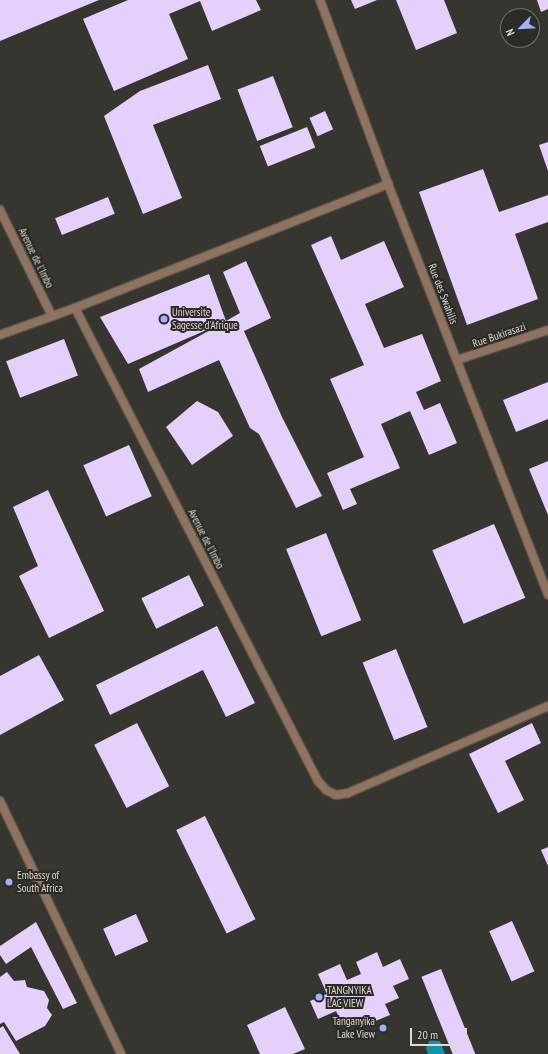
<!DOCTYPE html>
<html>
<head>
<meta charset="utf-8">
<style>
  body { margin:0 }
  #map { position:relative; width:548px; height:1054px; overflow:hidden; background:#36352f; font-family:"PT Sans Narrow",sans-serif }
  div>[style] { position:absolute }
  [style*='--x'] { left:calc(var(--x)*1px); top:calc(var(--y)*1px); width:calc(var(--w)*1px); rotate:calc(var(--a)*1deg) }
  .water>* { inset:0; background:#1694a7 }
  .building>* { inset:0; background:#e5d0fb; transform-origin:0 0 }
  .roads { filter:drop-shadow(1px 0 #54534d) drop-shadow(-1px 0 #54534d) drop-shadow(0 1px #54534d) drop-shadow(0 -1px #54534d) }
  .minor>* { height:8px; margin:-4px; padding:0 4px; transform-origin:4px; border-radius:4px; background:#8f735f }
  .tertiary>* { height:8px; margin:-4px; padding:0 4px; transform-origin:4px; border-radius:4px; background:#8f735f }
  .dots>* { width:11px; height:11px; translate:-50% -50%; box-sizing:border-box; border:2px solid #2c2b26; border-radius:50% }
  span { translate:-50% -50%; white-space:nowrap; text-align:center; line-height:1.15; -webkit-text-stroke:4px #2c2b26; paint-order:stroke }
  .street-label { font-size:11px; color:#dcdbd7 }
  .poi-label { font-size:11px; color:#dcdbd7 }
  .left { translate:0 -50%; text-align:left }
  .right { translate:-100% -50%; text-align:right }
  .north { position:absolute; left:500px; top:8px; width:40px; height:40px; box-sizing:border-box; background:#2c2b26; border:1px solid #72716d; border-radius:50%; rotate:246deg; font-size:11px; font-weight:700; line-height:16px; text-align:center; color:#dcdbd7 }
  .north::after { content:''; display:block; margin:auto; width:14px; height:18px; background:#9bb5fd; clip-path:polygon(50% 0,100% 100%,50% 72%,0 100%) }
  .scale { position:absolute; left:410px; top:1028px; width:57px; height:18px; box-sizing:border-box; border:2px solid #dcdbd7; border-top:0; padding-left:5px; font-size:12px; line-height:14px; white-space:nowrap; color:#dcdbd7; -webkit-text-stroke:3px #2c2b26; paint-order:stroke }
</style>
</head>
<body>
<div id="map">
  <div class="water">
    <i style="clip-path:polygon(430px 1040px,440px 1041px,445px 1054px,428px 1054px,426px 1048px)"></i>
  </div>
  <div class="building">
    <i style="clip-path:polygon(0 0,99px 0,0 41px)"></i>
    <i style="clip-path:polygon(128px 0,256px 0,261px 10px,212px 31px,200px 1px,169px 14px,188px 59px,114px 91px,83px 19px)"></i>
    <i style="clip-path:polygon(351px 0,377px 0,355px 9px)"></i>
    <i style="clip-path:polygon(396px 0,444px 0,457px 33px,416px 50px)"></i>
    <i style="clip-path:polygon(537px 0,548px 0,548px 9px,541px 12px)"></i>
    <i style="clip-path:polygon(208px 65px,221px 99px,153px 125px,182px 198px,143px 214px,104px 116px,140px 91px)"></i>
    <i style="left:273px;top:76px;width:55px;height:38px;rotate:69deg"></i>
    <i style="left:325px;top:111px;width:20px;height:17px;rotate:66deg"></i>
    <i style="left:307px;top:127px;width:22px;height:51px;rotate:68deg"></i>
    <i style="clip-path:polygon(548px 142px,548px 171px,539px 145px)"></i>
    <i style="clip-path:polygon(483px 169px,499px 212px,548px 195px,548px 222px,515px 234px,538px 299px,467px 325px,419px 192px)"></i>
    <i style="left:108px;top:197px;width:18px;height:57px;rotate:68deg"></i>
    <i style="clip-path:polygon(331px 236px,341px 260px,384px 241px,404px 287px,365px 304px,384px 348px,422px 334px,441px 381px,416px 392px,424px 410px,440px 403px,457px 443px,429px 455px,410px 411px,381px 424px,400px 468px,350px 489px,357px 504px,343px 510px,327px 473px,364px 457px,330px 379px,364px 365px,311px 245px)"></i>
    <i style="clip-path:polygon(246px 261px,271px 318px,244px 331px,282px 417px,322px 496px,296px 508px,259px 434px,250px 428px,219px 360px,148px 392px,139px 369px,225px 322px,128px 364px,100px 317px,209px 274px,226px 321px,240px 313px,223px 272px)"></i>
    <i style="left:64px;top:339px;width:39px;height:62px;rotate:69deg"></i>
    <i style="clip-path:polygon(548px 382px,548px 419px,516px 432px,503px 400px)"></i>
    <i style="clip-path:polygon(197px 401px,218px 412px,233px 436px,192px 465px,166px 427px)"></i>
    <i style="left:129px;top:445px;width:56px;height:50px;rotate:66deg"></i>
    <i style="clip-path:polygon(548px 461px,548px 515px,529px 469px)"></i>
    <i style="clip-path:polygon(48px 490px,104px 611px,49px 638px,19px 576px,38px 566px,13px 507px)"></i>
    <i style="left:494px;top:524px;width:80px;height:67px;rotate:67deg"></i>
    <i style="left:326px;top:533px;width:94px;height:43px;rotate:68deg"></i>
    <i style="left:189px;top:575px;width:34px;height:53px;rotate:64deg"></i>
    <i style="clip-path:polygon(217px 626px,255px 703px,226px 717px,203px 670px,110px 715px,96px 685px)"></i>
    <i style="left:396px;top:649px;width:84px;height:36px;rotate:68deg"></i>
    <i style="clip-path:polygon(39px 655px,64px 700px,0 735px,0 676px)"></i>
    <i style="left:137px;top:723px;width:71px;height:48px;rotate:63deg"></i>
    <i style="clip-path:polygon(532px 723px,541px 743px,505px 761px,524px 800px,498px 813px,469px 754px)"></i>
    <i style="left:205px;top:816px;width:115px;height:32px;rotate:64deg"></i>
    <i style="clip-path:polygon(548px 847px,548px 866px,541px 850px)"></i>
    <i style="left:136px;top:914px;width:30px;height:36px;rotate:66deg"></i>
    <i style="left:512px;top:921px;width:55px;height:25px;rotate:66deg"></i>
    <i style="clip-path:polygon(36px 922px,77px 1003px,63px 1009px,31px 947px,6px 964px,0 955px,0 946px)"></i>
    <i style="clip-path:polygon(377px 952px,383px 967px,400px 959px,409px 979px,393px 986px,399px 998px,385px 1004px,390px 1015px,361px 1027px,357px 1017px,342px 1023px,336px 1011px,318px 1019px,310px 1001px,327px 994px,318px 974px,340px 964px,347px 980px,361px 974px,356px 962px)"></i>
    <i style="left:441px;top:969px;width:92px;height:21px;rotate:68deg"></i>
    <i style="clip-path:polygon(7px 972px,14px 981px,25px 980px,27px 987px,44px 991px,49px 1000px,47px 1008px,52px 1015px,45px 1026px,16px 1041px,4px 1022px,0 1024px,0 977px)"></i>
    <i style="clip-path:polygon(285px 1007px,305px 1049px,293px 1054px,260px 1054px,247px 1025px)"></i>
    <i style="clip-path:polygon(3px 1026px,20px 1054px,0 1054px,0 1028px)"></i>
  </div>
  <div class="roads">
    <div class="minor">
      <i style="--x:0;--y:210;--w:118;--a:63.9"></i>
      <i style="--x:75;--y:308;--w:532;--a:62.81"></i>
      <i style="--x:318;--y:781;--w:12;--a:48"></i>
      <i style="--x:326;--y:790;--w:11;--a:27"></i>
      <i style="--x:336;--y:795;--w:12;--a:-9"></i>
      <i style="--x:348;--y:793;--w:218;--a:-23.5"></i>
      <i style="--x:0;--y:335;--w:80;--a:-19.8"></i>
      <i style="--x:75;--y:308;--w:337;--a:-21.6"></i>
      <i style="--x:0;--y:801;--w:280;--a:64.4"></i>
    </div>
    <div class="tertiary">
      <i style="--x:320;--y:0;--w:196;--a:69.7"></i>
      <i style="--x:388;--y:184;--w:441;--a:68.7"></i>
      <i style="--x:457;--y:360;--w:96;--a:-18.2"></i>
    </div>
  </div>
  <div class="dots">
    <i style="left:164px;top:319px;background:#9bb5fd"></i>
    <i style="left:9px;top:882px;background:#9bb5fd"></i>
    <i style="left:319px;top:997px;background:#9bb5fd"></i>
    <i style="left:383px;top:1028px;background:#9bb5fd"></i>
  </div>
  <div class="street-label">
    <span style="left:36px;top:258px;rotate:64deg">Avenue de l'Imbo</span>
    <span style="left:443px;top:294px;rotate:69deg">Rue des Swahilis</span>
    <span style="left:499px;top:335px;rotate:-19deg">Rue Bukirasazi</span>
    <span style="left:206px;top:539px;rotate:63deg">Avenue de l'Imbo</span>
  </div>
  <div class="poi-label">
    <span class="left" style="left:172px;top:319px">Universite<br>Sagesse d'Afrique</span>
    <span class="left" style="left:17px;top:882px">Embassy of<br>South Africa</span>
    <span class="left" style="left:327px;top:997px">TANGNYIKA<br>LAC VIEW</span>
    <span class="right" style="left:375px;top:1028px">Tanganyika<br>Lake View</span>
  </div>
  <div class="north">N</div>
  <div class="scale">20 m</div>
</div>
</body>
</html>
